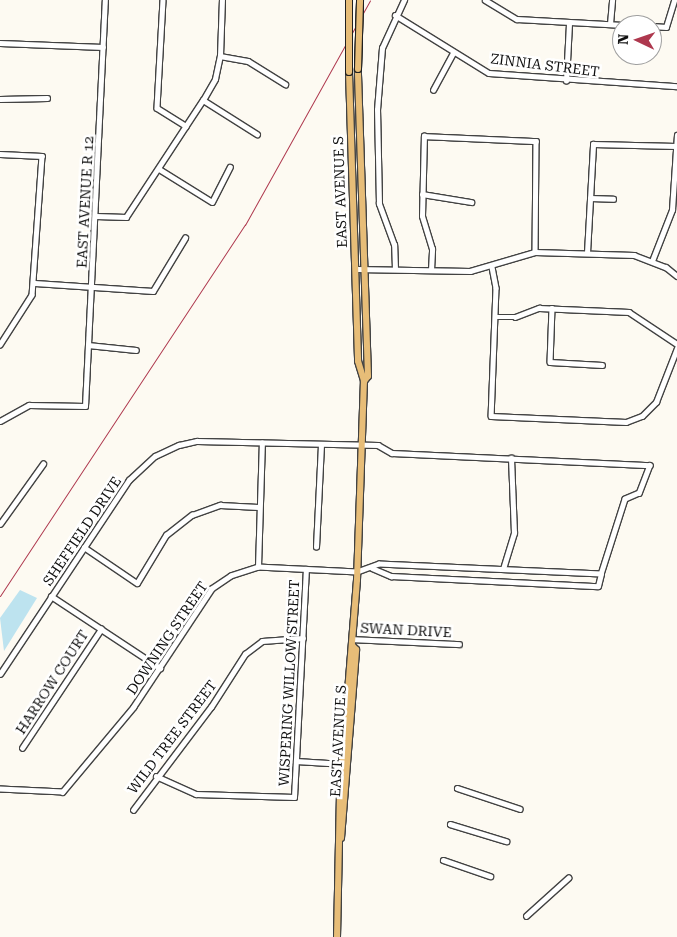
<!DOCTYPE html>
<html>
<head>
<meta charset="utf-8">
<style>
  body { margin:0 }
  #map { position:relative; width:677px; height:937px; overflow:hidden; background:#fdfaf2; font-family:"Roboto Serif",serif }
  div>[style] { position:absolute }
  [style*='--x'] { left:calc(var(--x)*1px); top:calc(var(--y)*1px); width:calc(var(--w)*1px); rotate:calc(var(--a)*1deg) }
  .water>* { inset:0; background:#bde3ef }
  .roads { filter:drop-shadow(1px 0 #424242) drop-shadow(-1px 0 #424242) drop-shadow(0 1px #424242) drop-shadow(0 -1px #424242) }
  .street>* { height:4.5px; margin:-2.25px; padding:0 2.25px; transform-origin:2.25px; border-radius:2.25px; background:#fff }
  .primary>* { height:6px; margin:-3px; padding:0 3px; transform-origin:3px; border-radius:3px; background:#e7bd78 }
  .rail>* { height:1px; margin:-0.5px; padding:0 0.5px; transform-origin:0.5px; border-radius:0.5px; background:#ae384e }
  .bridges { filter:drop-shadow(1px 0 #202020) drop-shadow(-1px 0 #202020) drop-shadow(0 1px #202020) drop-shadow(0 -1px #202020) }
  .primary-bridge>* { height:6px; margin:-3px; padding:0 3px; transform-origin:3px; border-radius:3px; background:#e7bd78 }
  span { translate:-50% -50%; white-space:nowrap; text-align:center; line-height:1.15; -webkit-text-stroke:5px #fff; paint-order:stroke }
  .street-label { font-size:14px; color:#0f0f0f }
  .north { position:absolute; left:612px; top:15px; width:50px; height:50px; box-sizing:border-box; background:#fff; border:1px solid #9f9f9f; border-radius:50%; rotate:273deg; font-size:14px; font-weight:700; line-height:20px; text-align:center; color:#0f0f0f }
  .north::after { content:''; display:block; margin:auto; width:18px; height:22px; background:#ae384e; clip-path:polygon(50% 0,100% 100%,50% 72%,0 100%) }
</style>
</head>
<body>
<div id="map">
  <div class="water">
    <i style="clip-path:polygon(20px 590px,37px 598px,4px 651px,0 618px)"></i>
  </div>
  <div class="roads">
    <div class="street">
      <i style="--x:163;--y:0;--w:108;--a:93.2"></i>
      <i style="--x:157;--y:108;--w:34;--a:32"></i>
      <i style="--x:485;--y:0;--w:37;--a:31"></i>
      <i style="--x:517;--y:19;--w:106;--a:3.2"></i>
      <i style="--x:395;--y:15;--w:110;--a:31.7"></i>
      <i style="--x:489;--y:73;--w:188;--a:4"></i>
      <i style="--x:610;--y:24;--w:24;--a:-85"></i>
      <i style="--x:652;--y:26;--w:14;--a:4"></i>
      <i style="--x:666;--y:27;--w:28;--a:-73"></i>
      <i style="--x:0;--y:43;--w:103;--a:2.2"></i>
      <i style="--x:220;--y:56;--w:28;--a:10"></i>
      <i style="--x:248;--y:61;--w:44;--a:31.9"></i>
      <i style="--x:566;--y:81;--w:57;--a:-87"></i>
      <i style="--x:433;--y:90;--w:42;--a:-61.6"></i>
      <i style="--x:0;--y:99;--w:47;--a:-1.2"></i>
      <i style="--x:203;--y:100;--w:64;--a:32.2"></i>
      <i style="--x:0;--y:154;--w:42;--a:2.7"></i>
      <i style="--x:42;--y:156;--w:139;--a:94.1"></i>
      <i style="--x:32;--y:295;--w:59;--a:122.6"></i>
      <i style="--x:159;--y:169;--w:62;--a:31.9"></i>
      <i style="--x:212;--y:202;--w:39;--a:-63"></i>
      <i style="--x:422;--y:194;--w:50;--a:9.3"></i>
      <i style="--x:590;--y:198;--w:23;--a:2"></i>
      <i style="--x:96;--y:216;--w:30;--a:2"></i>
      <i style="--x:126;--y:217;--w:140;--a:-56.7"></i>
      <i style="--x:203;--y:100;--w:24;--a:-60"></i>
      <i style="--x:215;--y:79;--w:24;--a:-78"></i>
      <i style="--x:220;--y:56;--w:56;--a:-88"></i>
      <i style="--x:587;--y:253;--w:109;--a:-86.8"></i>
      <i style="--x:593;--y:144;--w:83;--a:1.4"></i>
      <i style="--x:652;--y:261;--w:55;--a:-68.6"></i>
      <i style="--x:672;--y:210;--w:75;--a:-86.2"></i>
      <i style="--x:492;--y:267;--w:21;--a:79"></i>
      <i style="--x:496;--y:288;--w:128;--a:92.2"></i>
      <i style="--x:491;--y:416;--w:135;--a:2.5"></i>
      <i style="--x:626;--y:422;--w:17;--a:-21"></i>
      <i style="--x:642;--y:416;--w:20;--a:-45"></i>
      <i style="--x:656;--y:402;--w:58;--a:-68.7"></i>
      <i style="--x:356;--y:269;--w:114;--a:1"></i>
      <i style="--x:470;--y:271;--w:68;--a:-16.3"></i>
      <i style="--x:535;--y:252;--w:99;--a:1.7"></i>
      <i style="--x:634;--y:255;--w:34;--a:21"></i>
      <i style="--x:666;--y:267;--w:14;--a:39"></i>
      <i style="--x:395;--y:269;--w:24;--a:-92"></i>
      <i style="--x:394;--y:245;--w:44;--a:-110.1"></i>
      <i style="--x:379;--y:204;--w:94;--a:-91.2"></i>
      <i style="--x:377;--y:110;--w:62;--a:-85.4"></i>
      <i style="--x:382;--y:48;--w:53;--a:-65.4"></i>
      <i style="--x:431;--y:270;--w:21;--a:-87"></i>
      <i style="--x:432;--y:249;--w:34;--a:-107"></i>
      <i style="--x:422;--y:216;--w:80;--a:-88.6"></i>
      <i style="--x:424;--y:136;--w:112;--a:2.6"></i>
      <i style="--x:536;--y:141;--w:111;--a:90.5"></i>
      <i style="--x:35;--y:283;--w:118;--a:3.9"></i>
      <i style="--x:153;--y:291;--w:62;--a:-58.9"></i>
      <i style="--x:552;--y:308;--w:54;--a:92.1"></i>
      <i style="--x:550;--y:362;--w:52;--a:3.3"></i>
      <i style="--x:496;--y:317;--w:19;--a:0"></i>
      <i style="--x:515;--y:317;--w:26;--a:-21"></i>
      <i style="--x:539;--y:308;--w:90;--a:2.5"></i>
      <i style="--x:629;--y:312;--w:58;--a:33.7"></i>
      <i style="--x:88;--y:345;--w:48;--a:5.9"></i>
      <i style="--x:0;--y:421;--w:33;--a:-29"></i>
      <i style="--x:29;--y:405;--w:56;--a:1"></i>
      <i style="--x:85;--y:406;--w:406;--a:-87.2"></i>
      <i style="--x:0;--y:524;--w:74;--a:-54.4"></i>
      <i style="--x:84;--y:547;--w:64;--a:34.2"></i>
      <i style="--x:137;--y:583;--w:56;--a:-58.9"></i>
      <i style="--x:166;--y:535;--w:33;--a:-38"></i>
      <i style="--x:192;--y:515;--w:30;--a:-20"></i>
      <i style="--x:220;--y:505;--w:38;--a:3"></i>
      <i style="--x:316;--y:547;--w:101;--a:-87.2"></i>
      <i style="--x:258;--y:567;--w:124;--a:-88.2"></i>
      <i style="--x:372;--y:568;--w:21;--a:23"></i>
      <i style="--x:391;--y:576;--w:207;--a:2.8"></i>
      <i style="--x:598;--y:586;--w:12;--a:-76"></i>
      <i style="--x:503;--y:569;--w:38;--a:-73"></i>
      <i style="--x:514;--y:533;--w:75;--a:-92.3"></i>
      <i style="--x:51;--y:596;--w:131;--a:33.4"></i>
      <i style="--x:352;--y:639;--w:107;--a:2.7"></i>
      <i style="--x:0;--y:674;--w:233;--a:-56.4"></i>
      <i style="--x:129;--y:480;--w:35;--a:-43"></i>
      <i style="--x:155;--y:456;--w:26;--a:-25"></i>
      <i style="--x:179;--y:445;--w:18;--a:-13"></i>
      <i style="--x:197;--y:441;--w:181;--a:1.3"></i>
      <i style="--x:378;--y:445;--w:16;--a:30"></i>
      <i style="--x:392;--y:453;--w:258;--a:2.7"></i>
      <i style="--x:650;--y:465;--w:30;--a:111"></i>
      <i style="--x:639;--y:493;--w:15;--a:157"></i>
      <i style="--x:625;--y:499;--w:79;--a:107.7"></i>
      <i style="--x:601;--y:574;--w:222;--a:-177.4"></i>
      <i style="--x:379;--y:564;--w:23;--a:160"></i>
      <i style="--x:357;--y:572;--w:99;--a:-177.1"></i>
      <i style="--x:258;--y:567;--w:28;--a:162"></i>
      <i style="--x:231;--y:576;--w:23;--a:146"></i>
      <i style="--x:212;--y:589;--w:141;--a:123.5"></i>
      <i style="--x:134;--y:707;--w:111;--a:129.9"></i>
      <i style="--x:63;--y:792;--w:63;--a:-177.3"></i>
      <i style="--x:22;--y:748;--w:143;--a:-56.4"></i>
      <i style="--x:296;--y:761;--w:48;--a:3.6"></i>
      <i style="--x:156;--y:776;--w:44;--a:24.2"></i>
      <i style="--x:196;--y:794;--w:98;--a:1.8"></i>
      <i style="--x:294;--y:797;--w:228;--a:-87"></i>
      <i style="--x:457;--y:788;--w:66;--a:18.4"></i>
      <i style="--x:133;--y:810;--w:129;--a:-52.9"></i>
      <i style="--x:211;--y:707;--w:63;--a:-57.3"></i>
      <i style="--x:245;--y:654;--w:21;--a:-37"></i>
      <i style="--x:262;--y:641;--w:41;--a:-4.2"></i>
      <i style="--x:450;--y:824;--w:59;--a:16.9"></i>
      <i style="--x:443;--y:860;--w:50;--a:18.8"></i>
      <i style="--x:526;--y:916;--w:57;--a:-42.1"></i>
    </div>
    <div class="primary">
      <i style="--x:349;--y:72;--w:289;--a:88.2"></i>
      <i style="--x:358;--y:361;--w:21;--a:73"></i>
      <i style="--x:341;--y:838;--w:189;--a:-85.4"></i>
      <i style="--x:356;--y:650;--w:6;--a:-129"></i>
      <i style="--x:337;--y:937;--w:146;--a:-88.8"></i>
      <i style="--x:340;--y:791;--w:212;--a:-85.4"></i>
      <i style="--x:357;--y:580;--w:199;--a:-88"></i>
      <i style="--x:364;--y:381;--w:6;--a:-51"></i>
      <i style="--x:368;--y:376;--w:307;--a:-91.9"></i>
    </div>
  </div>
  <div class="rail">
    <i style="--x:0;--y:596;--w:445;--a:-56.6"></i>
    <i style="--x:245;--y:225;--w:257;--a:-60.9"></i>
  </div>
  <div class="bridges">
    <div class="primary-bridge">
      <i style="--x:358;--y:69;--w:69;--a:-88.3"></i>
      <i style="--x:349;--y:72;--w:72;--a:-90"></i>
    </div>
  </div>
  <div class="street-label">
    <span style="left:545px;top:65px;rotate:7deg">ZINNIA STREET</span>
    <span style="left:340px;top:192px;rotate:-92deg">EAST AVENUE S</span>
    <span style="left:85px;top:202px;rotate:-87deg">EAST AVENUE R 12</span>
    <span style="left:82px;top:531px;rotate:-56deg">SHEFFIELD DRIVE</span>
    <span style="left:406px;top:630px;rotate:3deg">SWAN DRIVE</span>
    <span style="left:167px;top:638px;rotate:-56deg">DOWNING STREET</span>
    <span style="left:52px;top:682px;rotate:-57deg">HARROW COURT</span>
    <span style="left:289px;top:683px;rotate:-87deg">WISPERING WILLOW STREET</span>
    <span style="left:172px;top:737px;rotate:-53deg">WILD TREE STREET</span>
    <span style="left:338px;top:741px;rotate:-87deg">EAST AVENUE S</span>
  </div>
  <div class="north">N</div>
</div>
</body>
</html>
